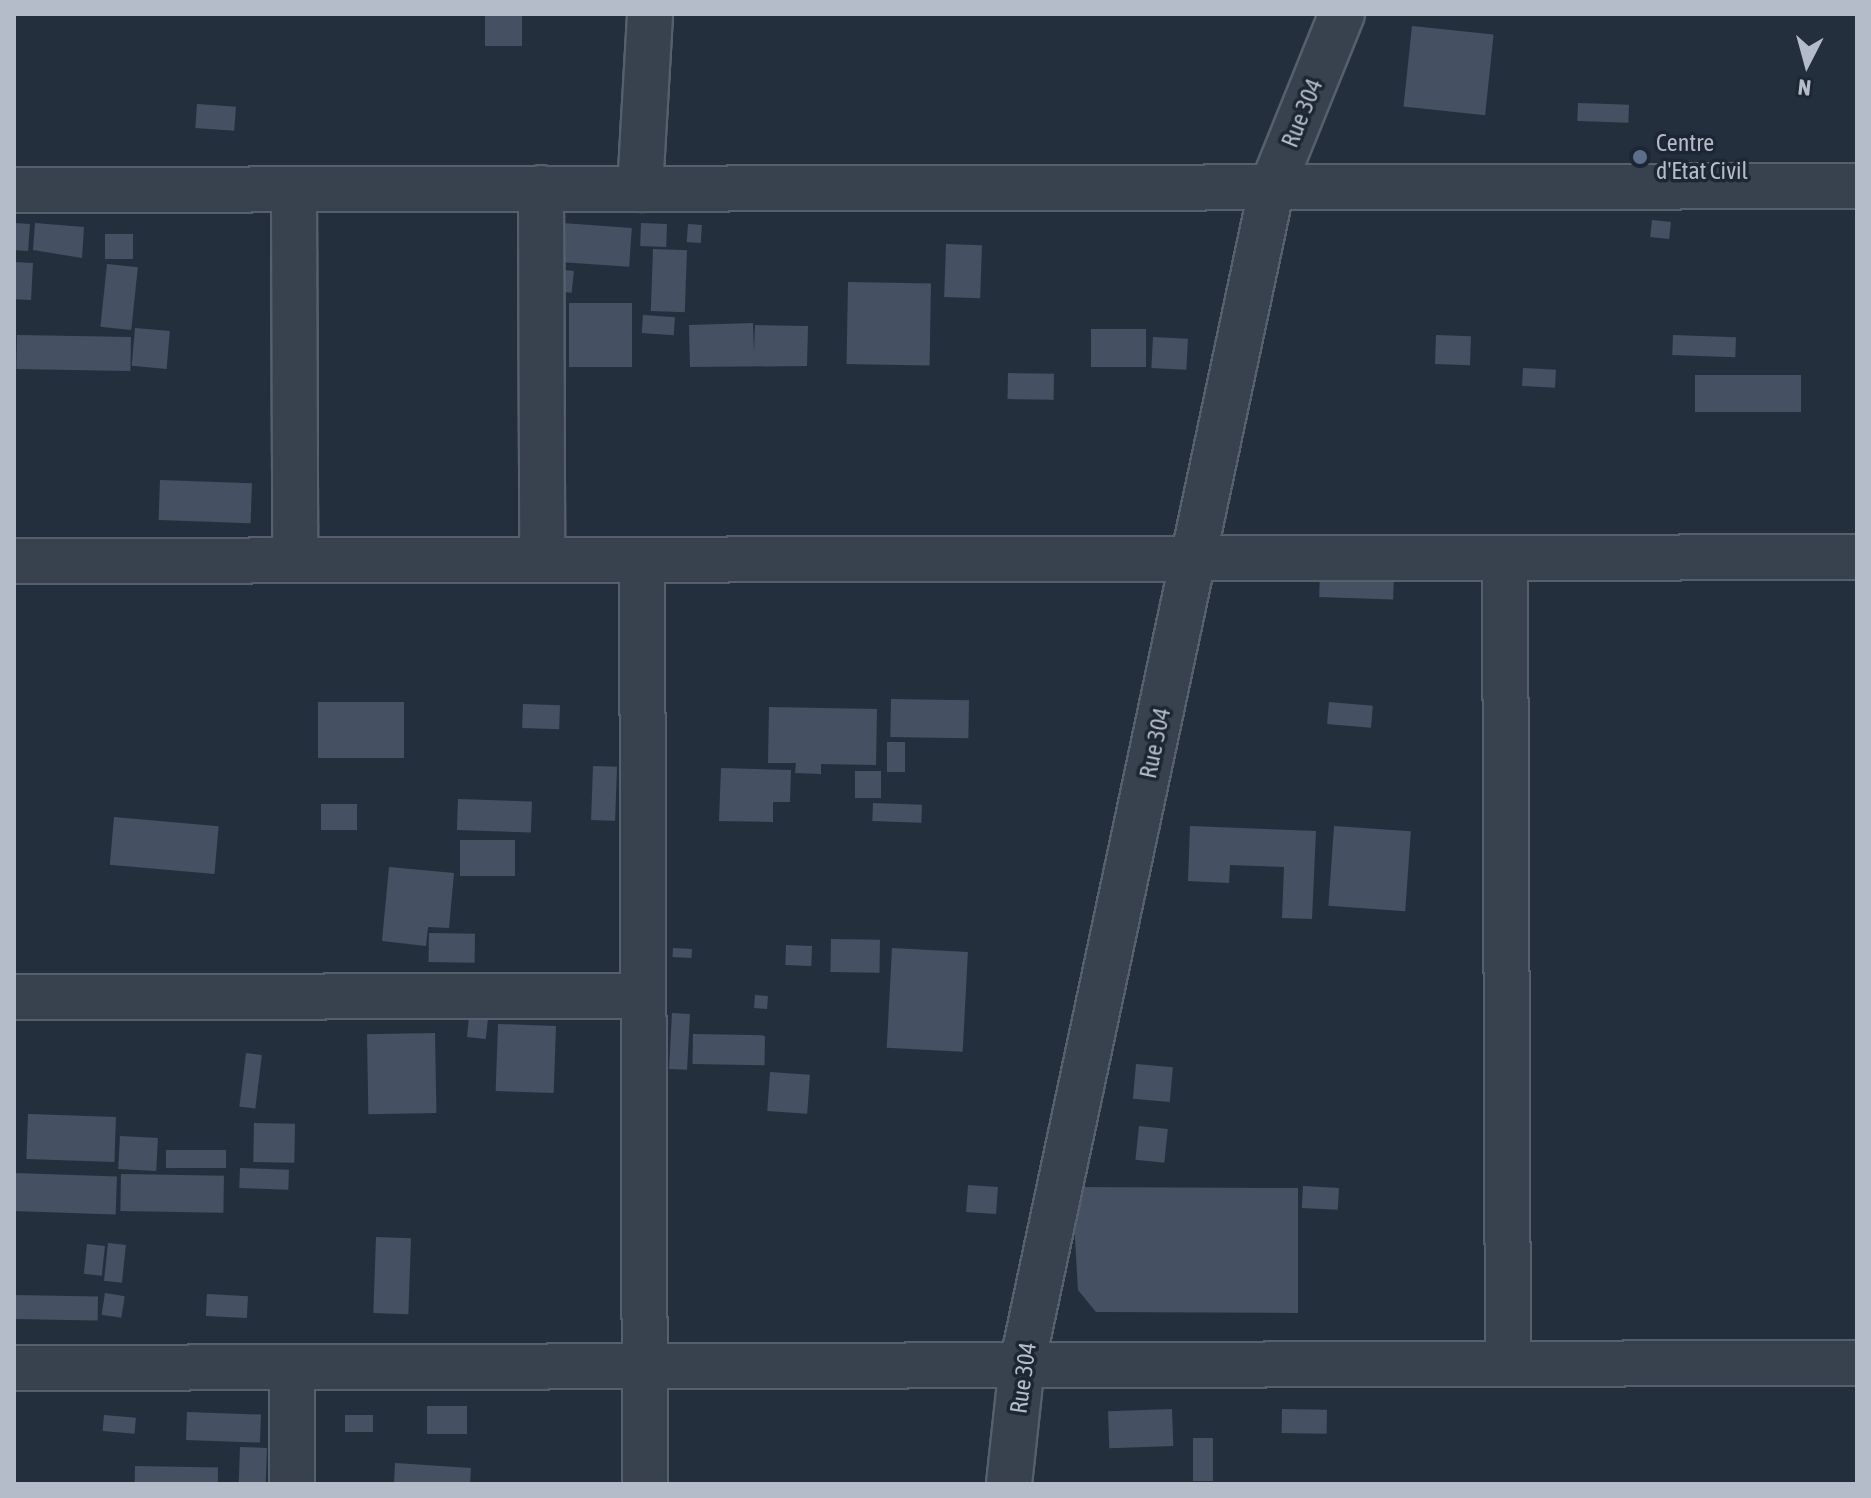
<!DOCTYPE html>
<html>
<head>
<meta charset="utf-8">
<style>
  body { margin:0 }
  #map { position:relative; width:1871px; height:1498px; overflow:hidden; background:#242f3e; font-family:"Asap Condensed",sans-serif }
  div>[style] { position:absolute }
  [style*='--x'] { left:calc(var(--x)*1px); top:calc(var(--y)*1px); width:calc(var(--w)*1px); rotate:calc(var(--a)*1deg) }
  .building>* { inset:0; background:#455162; transform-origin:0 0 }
  .roads { filter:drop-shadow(2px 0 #565f6c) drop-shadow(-2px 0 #565f6c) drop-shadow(0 2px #565f6c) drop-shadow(0 -2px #565f6c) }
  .minor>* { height:44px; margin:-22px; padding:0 22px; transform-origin:22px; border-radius:22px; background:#38414e }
  .dots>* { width:22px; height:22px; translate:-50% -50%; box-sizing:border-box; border:4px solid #1d2633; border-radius:50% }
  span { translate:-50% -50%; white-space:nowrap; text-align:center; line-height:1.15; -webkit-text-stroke:7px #1d2633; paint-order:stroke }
  .street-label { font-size:24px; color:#b4bcc9 }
  .poi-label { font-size:24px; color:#b4bcc9 }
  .left { translate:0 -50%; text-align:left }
  .frame { position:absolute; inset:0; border:16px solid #b4bcc9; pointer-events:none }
  .north { position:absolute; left:1767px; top:24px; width:80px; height:80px; -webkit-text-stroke:6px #1d2633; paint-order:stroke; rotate:186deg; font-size:22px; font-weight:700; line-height:32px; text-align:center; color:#b4bcc9 }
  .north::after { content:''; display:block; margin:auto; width:28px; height:36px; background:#b4bcc9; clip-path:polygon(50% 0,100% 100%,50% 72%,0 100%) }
</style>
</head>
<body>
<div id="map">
  <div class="building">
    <i style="left:485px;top:14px;width:37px;height:32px"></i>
    <i style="left:1412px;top:26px;width:82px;height:81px;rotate:6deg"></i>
    <i style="left:1578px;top:103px;width:51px;height:18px;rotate:2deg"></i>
    <i style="left:197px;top:104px;width:39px;height:24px;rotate:4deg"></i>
    <i style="left:1652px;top:220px;width:19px;height:17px;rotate:6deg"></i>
    <i style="left:14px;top:223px;width:16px;height:27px;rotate:4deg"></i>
    <i style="clip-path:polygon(35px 223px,84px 227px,82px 258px,33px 250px)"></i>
    <i style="left:562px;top:223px;width:70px;height:39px;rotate:4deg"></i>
    <i style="left:641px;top:223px;width:26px;height:23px;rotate:2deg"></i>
    <i style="left:688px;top:224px;width:14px;height:18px;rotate:4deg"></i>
    <i style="left:105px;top:234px;width:28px;height:25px"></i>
    <i style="left:946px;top:244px;width:36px;height:53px;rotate:2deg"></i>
    <i style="left:653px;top:249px;width:34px;height:62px;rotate:2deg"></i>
    <i style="left:14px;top:262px;width:19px;height:37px;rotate:3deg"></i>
    <i style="left:107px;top:264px;width:31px;height:63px;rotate:6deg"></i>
    <i style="left:555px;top:269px;width:19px;height:22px;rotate:6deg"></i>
    <i style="left:848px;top:282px;width:83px;height:82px;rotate:1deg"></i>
    <i style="left:569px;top:303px;width:63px;height:64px"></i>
    <i style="left:643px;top:315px;width:32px;height:18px;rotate:4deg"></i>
    <i style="clip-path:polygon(753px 323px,754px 353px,755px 325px,808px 326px,807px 366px,690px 367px,689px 325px)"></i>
    <i style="left:135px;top:328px;width:35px;height:38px;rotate:5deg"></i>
    <i style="left:1146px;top:329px;width:38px;height:55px;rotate:90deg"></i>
    <i style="left:17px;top:335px;width:114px;height:34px;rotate:1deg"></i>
    <i style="left:1436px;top:335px;width:35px;height:29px;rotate:2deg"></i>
    <i style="left:1673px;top:335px;width:63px;height:20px;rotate:2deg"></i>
    <i style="left:1153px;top:337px;width:35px;height:31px;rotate:3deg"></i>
    <i style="left:1523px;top:368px;width:33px;height:18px;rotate:3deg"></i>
    <i style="left:1008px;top:373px;width:46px;height:26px;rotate:1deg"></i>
    <i style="left:1695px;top:375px;width:106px;height:37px"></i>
    <i style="left:160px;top:480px;width:92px;height:40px;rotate:2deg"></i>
    <i style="left:1320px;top:573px;width:74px;height:24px;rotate:2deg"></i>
    <i style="left:891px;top:699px;width:78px;height:38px;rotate:1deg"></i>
    <i style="left:318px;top:702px;width:86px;height:56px"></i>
    <i style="left:1329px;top:702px;width:44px;height:22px;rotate:5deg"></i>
    <i style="left:523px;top:704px;width:37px;height:24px;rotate:2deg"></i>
    <i style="clip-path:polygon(769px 707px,877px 709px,876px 765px,821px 764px,821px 774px,795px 773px,796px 763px,768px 763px)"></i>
    <i style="left:905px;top:742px;width:30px;height:18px;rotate:90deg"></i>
    <i style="left:593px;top:766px;width:24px;height:54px;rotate:2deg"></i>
    <i style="clip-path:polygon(721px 768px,791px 770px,790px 802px,773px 802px,773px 822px,719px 821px)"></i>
    <i style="left:855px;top:771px;width:26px;height:27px"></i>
    <i style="left:458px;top:799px;width:74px;height:31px;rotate:2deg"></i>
    <i style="left:873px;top:803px;width:49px;height:18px;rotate:2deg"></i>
    <i style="left:321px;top:804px;width:36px;height:26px"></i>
    <i style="left:114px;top:817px;width:105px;height:48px;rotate:5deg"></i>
    <i style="clip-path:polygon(1190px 826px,1316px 831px,1312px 919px,1282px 918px,1284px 867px,1230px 865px,1229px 883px,1188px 881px)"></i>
    <i style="left:1334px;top:826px;width:77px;height:80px;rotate:4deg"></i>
    <i style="left:515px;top:840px;width:36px;height:55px;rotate:90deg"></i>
    <i style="clip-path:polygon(389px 867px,454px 873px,449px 928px,428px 927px,426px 946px,382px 941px)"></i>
    <i style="left:429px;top:933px;width:46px;height:29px;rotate:1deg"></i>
    <i style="left:831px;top:939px;width:49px;height:33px;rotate:1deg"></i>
    <i style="left:786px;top:945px;width:26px;height:20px;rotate:2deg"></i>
    <i style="left:673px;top:948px;width:19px;height:9px;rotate:3deg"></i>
    <i style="left:892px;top:948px;width:76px;height:100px;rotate:3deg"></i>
    <i style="left:755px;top:995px;width:13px;height:13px;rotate:4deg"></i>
    <i style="left:672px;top:1013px;width:18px;height:56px;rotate:3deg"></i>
    <i style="left:469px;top:1017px;width:19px;height:20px;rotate:6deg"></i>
    <i style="left:498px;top:1024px;width:58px;height:67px;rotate:2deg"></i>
    <i style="left:435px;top:1033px;width:80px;height:68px;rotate:89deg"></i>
    <i style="left:693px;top:1034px;width:72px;height:30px;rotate:1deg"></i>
    <i style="left:246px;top:1053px;width:16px;height:54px;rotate:7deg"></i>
    <i style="left:1136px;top:1064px;width:37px;height:35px;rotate:5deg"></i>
    <i style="left:770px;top:1072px;width:40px;height:39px;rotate:4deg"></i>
    <i style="left:28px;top:1114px;width:88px;height:45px;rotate:2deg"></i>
    <i style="left:254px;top:1123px;width:41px;height:39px;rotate:1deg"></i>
    <i style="left:1139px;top:1126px;width:29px;height:34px;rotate:6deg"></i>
    <i style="left:120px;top:1136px;width:38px;height:33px;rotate:3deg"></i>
    <i style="left:166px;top:1150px;width:60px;height:18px"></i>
    <i style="left:240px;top:1168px;width:49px;height:20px;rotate:2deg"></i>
    <i style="left:14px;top:1173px;width:103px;height:38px;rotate:2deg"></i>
    <i style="left:121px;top:1174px;width:103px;height:37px;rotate:1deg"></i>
    <i style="left:968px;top:1185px;width:30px;height:27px;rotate:4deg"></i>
    <i style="left:1303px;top:1186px;width:36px;height:22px;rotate:3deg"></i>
    <i style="clip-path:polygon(1072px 1187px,1298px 1188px,1298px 1313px,1096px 1312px,1078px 1290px)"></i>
    <i style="left:376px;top:1237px;width:35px;height:76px;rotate:2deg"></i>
    <i style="left:108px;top:1243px;width:18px;height:38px;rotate:6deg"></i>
    <i style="left:87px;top:1244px;width:18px;height:30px;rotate:6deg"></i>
    <i style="left:105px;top:1293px;width:20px;height:22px;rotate:9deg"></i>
    <i style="left:207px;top:1294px;width:41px;height:22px;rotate:3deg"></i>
    <i style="left:14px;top:1295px;width:84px;height:24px;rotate:1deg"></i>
    <i style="left:427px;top:1406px;width:40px;height:28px"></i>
    <i style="left:1172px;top:1409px;width:37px;height:64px;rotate:88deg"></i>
    <i style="left:1282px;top:1409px;width:45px;height:24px;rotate:1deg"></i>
    <i style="left:187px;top:1412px;width:74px;height:28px;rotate:2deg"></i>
    <i style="left:104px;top:1415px;width:32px;height:16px;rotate:5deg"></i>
    <i style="left:345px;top:1415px;width:28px;height:17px"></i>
    <i style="left:1193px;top:1438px;width:20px;height:43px"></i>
    <i style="left:240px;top:1447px;width:27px;height:37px;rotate:2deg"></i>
    <i style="clip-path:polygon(395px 1463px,471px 1468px,470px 1484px,394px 1484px)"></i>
    <i style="left:135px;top:1466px;width:83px;height:18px;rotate:1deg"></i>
  </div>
  <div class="roads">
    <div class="minor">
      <i style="--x:541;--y:188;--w:372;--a:89.8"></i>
      <i style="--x:294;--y:189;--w:371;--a:89.8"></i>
      <i style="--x:640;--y:189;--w:175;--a:-86.7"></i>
      <i style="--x:14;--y:190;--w:1843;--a:-0.12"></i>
      <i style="--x:1505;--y:558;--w:806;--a:89.79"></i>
      <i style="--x:642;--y:560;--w:924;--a:89.81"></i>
      <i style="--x:14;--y:561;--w:1843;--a:-0.12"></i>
      <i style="--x:14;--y:997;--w:629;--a:-0.09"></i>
      <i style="--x:292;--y:1367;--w:117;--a:90"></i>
      <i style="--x:14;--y:1368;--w:1843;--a:-0.16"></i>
      <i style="--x:1009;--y:1484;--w:120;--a:-83.8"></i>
      <i style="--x:1022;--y:1365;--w:1204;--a:-78.02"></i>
      <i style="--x:1272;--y:187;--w:187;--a:-68"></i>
    </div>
  </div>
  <div class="dots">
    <i style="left:1640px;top:157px;background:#5c6f8a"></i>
  </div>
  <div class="street-label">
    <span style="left:1302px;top:113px;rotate:-68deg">Rue 304</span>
    <span style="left:1155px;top:743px;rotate:-78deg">Rue 304</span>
    <span style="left:1023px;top:1378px;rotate:-82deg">Rue 304</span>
  </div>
  <div class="poi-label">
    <span class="left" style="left:1656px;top:157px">Centre<br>d'Etat Civil</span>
  </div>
  <div class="frame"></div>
  <div class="north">N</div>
</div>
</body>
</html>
